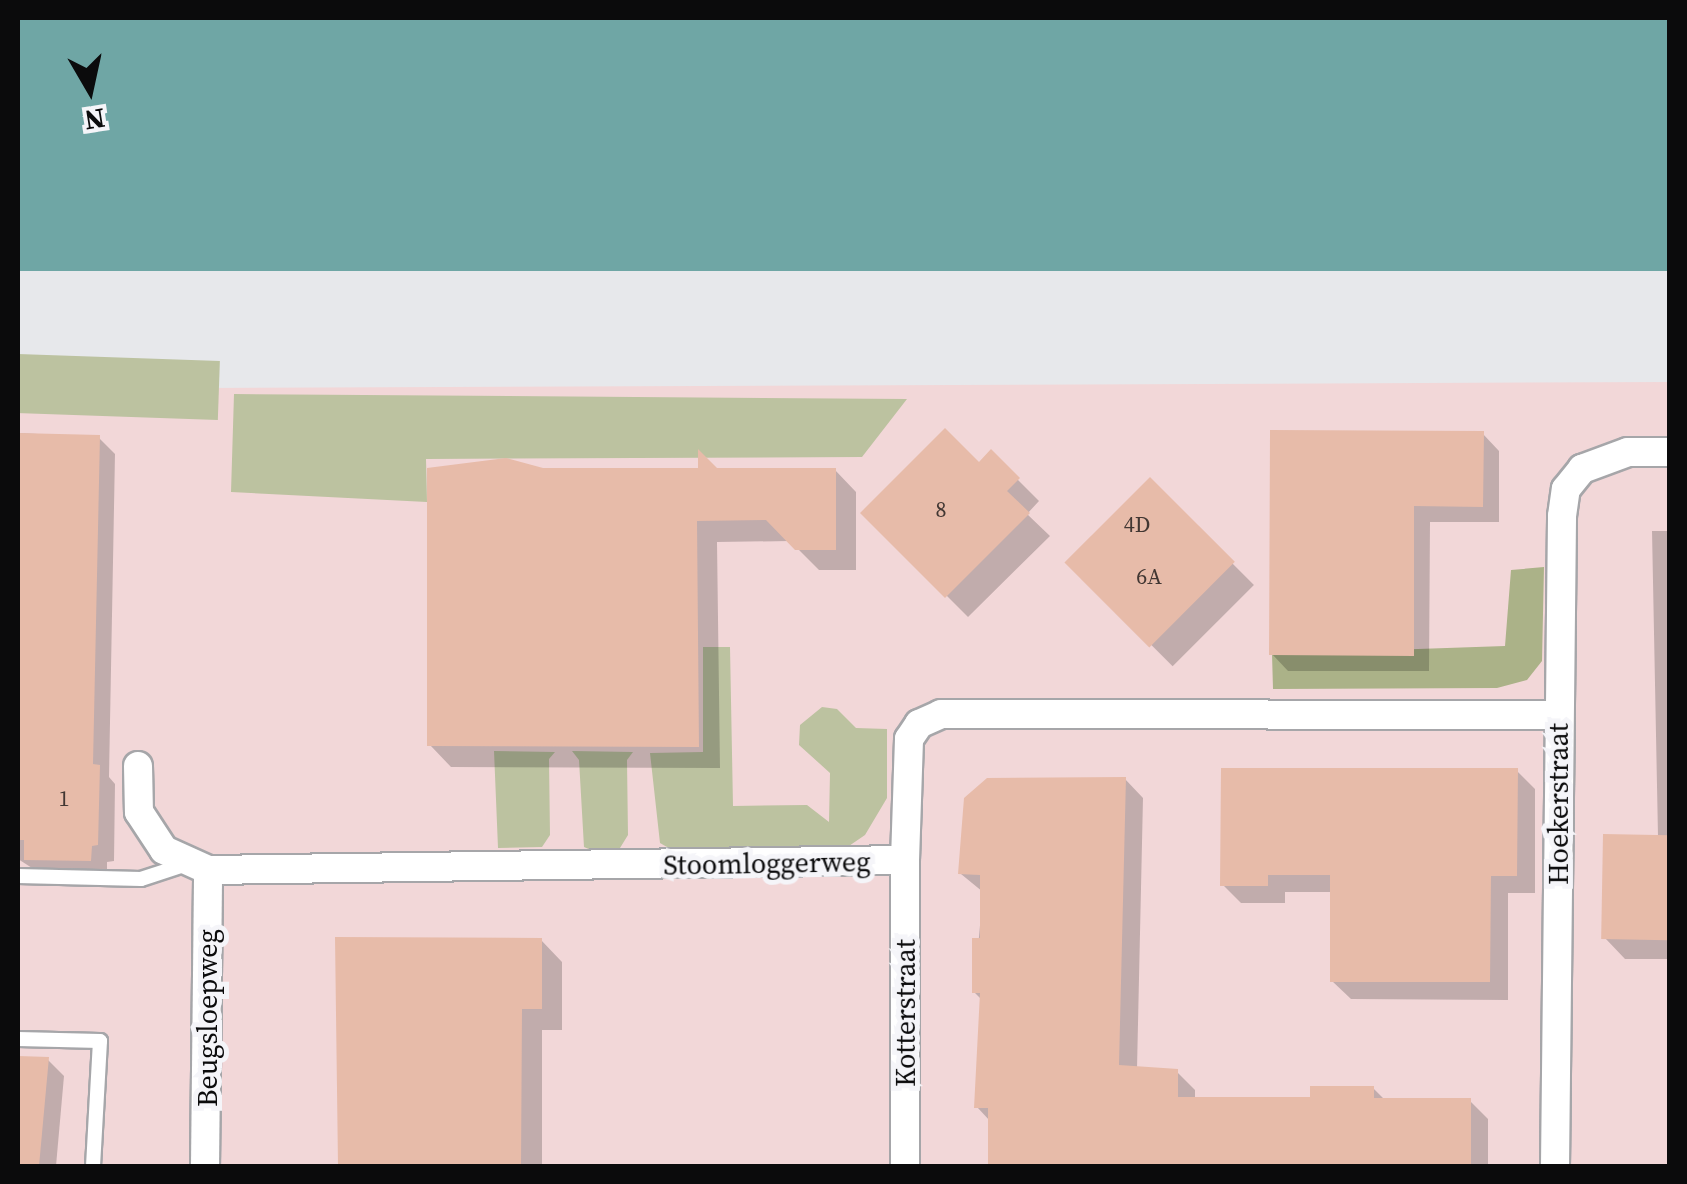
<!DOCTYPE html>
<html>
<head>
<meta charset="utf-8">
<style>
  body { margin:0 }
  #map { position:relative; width:1687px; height:1184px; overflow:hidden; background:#e7e8eb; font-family:"Source Serif 4",serif }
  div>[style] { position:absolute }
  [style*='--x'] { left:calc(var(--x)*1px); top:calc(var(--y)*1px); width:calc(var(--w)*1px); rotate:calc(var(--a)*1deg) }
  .industrial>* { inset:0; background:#f2d7d8 }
  .green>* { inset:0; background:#bcc2a0; transform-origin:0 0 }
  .forest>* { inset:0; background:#abb288 }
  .water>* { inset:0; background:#6fa6a5; transform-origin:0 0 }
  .shadow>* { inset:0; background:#0003; transform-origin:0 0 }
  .building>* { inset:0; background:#e7bba9; transform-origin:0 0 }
  .roads { filter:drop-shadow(2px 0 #a6a6a9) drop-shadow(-2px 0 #a6a6a9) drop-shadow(0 2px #a6a6a9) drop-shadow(0 -2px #a6a6a9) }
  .service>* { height:14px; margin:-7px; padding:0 7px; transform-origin:7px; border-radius:7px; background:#fff }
  .minor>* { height:28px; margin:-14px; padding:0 14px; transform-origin:14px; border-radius:14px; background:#fff }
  span { translate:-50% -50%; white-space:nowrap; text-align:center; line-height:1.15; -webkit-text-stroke:10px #f5f5f9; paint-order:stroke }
  .number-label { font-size:22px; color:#423733 }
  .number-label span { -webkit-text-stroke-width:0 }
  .street-label { font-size:28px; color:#0b0b0c }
  .frame { position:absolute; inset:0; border:20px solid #0b0b0c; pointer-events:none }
  .north { position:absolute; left:40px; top:40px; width:100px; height:100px; -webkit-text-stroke:8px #f5f5f9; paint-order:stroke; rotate:171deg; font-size:28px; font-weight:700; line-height:40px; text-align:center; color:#0b0b0c }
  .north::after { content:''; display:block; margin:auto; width:35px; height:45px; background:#0b0b0c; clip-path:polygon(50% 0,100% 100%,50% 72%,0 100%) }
</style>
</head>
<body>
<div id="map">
  <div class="industrial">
    <i style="clip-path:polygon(18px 379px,205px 388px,1669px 382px,1669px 1166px,18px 1166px)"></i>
  </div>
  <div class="green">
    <i style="left:18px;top:354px;width:202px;height:59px;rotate:2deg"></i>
    <i style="clip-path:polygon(234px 394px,907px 399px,862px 457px,426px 459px,427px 502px,231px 492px)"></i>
    <i style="clip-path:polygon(703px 647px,730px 647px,733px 806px,807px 805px,829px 822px,830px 773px,799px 745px,800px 725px,822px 707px,837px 709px,856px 728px,887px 729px,887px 798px,865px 835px,846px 848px,674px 851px,660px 843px,650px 753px,703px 752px)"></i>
    <i style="clip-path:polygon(494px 751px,555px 752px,549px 759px,550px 835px,542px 847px,498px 848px)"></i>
    <i style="clip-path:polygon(572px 751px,633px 752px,627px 760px,628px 835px,620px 848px,598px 853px,584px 847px,579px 760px)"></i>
  </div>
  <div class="forest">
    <i style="clip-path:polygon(1544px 567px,1542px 661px,1527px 680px,1497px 688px,1273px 689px,1272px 654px,1505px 646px,1511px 570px)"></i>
  </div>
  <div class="water">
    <i style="left:18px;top:18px;width:1651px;height:253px"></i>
  </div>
  <div class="shadow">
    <i style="clip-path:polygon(18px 433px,98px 437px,115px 454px,109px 777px,115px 784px,114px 861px,107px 862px,107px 877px,43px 875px,18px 859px)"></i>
    <i style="clip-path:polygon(1483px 434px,1499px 451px,1499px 522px,1430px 522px,1429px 671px,1288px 671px,1272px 654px)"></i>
    <i style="clip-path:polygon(979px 466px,1012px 474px,1039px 501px,1027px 514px,1050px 536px,968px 617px,864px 513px)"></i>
    <i style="clip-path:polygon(543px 470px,835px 470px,856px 492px,856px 570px,819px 570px,790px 541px,717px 542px,720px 768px,451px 767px,430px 745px)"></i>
    <i style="left:1150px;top:481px;width:147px;height:115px;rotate:45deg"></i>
    <i style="clip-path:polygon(1652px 531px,1670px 531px,1670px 959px,1625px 959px,1605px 938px,1658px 837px)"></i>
    <i style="clip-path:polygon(1517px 771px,1535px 789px,1535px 893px,1508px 893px,1508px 1000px,1351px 999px,1332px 981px,1333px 892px,1285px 892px,1285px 903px,1241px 903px,1223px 885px)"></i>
    <i style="clip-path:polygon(1125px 779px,1143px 798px,1137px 1069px,1176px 1071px,1195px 1090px,1195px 1100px,1312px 1100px,1373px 1088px,1385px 1100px,1470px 1101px,1488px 1119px,1488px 1166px,990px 1166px,990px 1121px,977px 1107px,982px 1000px,974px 992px,983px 892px,961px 874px)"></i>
    <i style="clip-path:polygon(337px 940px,541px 940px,562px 962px,562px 1030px,542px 1030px,542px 1166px,341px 1166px)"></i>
    <i style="clip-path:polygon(18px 1059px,48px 1060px,64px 1076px,56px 1166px,18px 1166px)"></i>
  </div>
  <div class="building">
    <i style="clip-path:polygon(945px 428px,979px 462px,991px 449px,1020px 478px,1007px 491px,1030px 513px,945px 598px,860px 513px)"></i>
    <i style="clip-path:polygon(1270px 430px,1484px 431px,1483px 507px,1414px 506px,1414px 656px,1269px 655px)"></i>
    <i style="clip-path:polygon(18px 433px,100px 435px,93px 764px,100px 765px,98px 845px,92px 846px,91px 861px,24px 860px,24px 840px,18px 840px)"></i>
    <i style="clip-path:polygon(698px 449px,717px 468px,836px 468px,836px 550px,795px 550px,766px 520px,697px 521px,699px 747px,427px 746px,427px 468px,506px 458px,543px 468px,698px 468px)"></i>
    <i style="left:1150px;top:477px;width:120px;height:121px;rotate:45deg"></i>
    <i style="clip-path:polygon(1221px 768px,1518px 768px,1517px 876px,1491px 876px,1490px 982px,1330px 982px,1330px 875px,1268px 875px,1268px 886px,1220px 886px)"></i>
    <i style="clip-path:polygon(1126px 777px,1119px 1065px,1178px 1069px,1178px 1097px,1310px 1097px,1310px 1086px,1374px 1086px,1374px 1098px,1471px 1098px,1471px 1166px,988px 1166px,988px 1108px,974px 1108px,980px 993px,972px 993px,972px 938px,980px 938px,980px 875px,958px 874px,964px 798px,987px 778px)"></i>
    <i style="left:1603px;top:834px;width:67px;height:105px;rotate:1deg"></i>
    <i style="clip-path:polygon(335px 937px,542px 938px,542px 1009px,522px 1009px,521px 1166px,338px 1166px)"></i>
    <i style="clip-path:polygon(18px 1056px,49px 1057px,39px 1166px,18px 1166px)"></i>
  </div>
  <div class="roads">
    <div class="service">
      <i style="--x:18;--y:876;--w:123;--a:1.4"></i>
      <i style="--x:141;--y:879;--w:52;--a:-18.1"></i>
      <i style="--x:18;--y:1039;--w:82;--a:1.4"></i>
      <i style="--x:100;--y:1041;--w:125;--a:93.2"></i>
    </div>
    <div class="minor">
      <i style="--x:138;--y:766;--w:46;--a:88.8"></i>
      <i style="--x:139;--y:812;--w:45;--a:56.7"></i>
      <i style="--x:164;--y:850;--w:48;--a:24.4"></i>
      <i style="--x:208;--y:870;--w:697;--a:-0.82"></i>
      <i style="--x:905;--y:860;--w:121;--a:-88.1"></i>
      <i style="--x:909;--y:739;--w:18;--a:-56"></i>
      <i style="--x:919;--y:724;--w:24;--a:-24"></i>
      <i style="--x:941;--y:714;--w:618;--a:0.09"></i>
      <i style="--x:905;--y:860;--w:306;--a:90"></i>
      <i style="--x:205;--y:1166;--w:296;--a:-89.4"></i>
      <i style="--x:1555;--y:1166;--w:650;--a:-89.38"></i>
      <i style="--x:1562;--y:516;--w:27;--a:-82"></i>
      <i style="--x:1566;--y:489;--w:26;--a:-51"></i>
      <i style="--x:1582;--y:469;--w:49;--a:-20.3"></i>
      <i style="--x:1628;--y:452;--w:42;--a:0"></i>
    </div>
  </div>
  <div class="number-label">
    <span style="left:941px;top:510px">8</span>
    <span style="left:1137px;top:525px">4D</span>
    <span style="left:1149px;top:577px">6A</span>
    <span style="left:64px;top:799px">1</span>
  </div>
  <div class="street-label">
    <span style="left:1558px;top:804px;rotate:-90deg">Hoekerstraat</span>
    <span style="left:767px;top:863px;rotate:-1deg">Stoomloggerweg</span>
    <span style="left:905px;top:1013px;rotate:-90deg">Kotterstraat</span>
    <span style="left:207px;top:1018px;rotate:-90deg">Beugsloepweg</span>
  </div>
  <div class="frame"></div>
  <div class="north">N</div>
</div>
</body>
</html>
